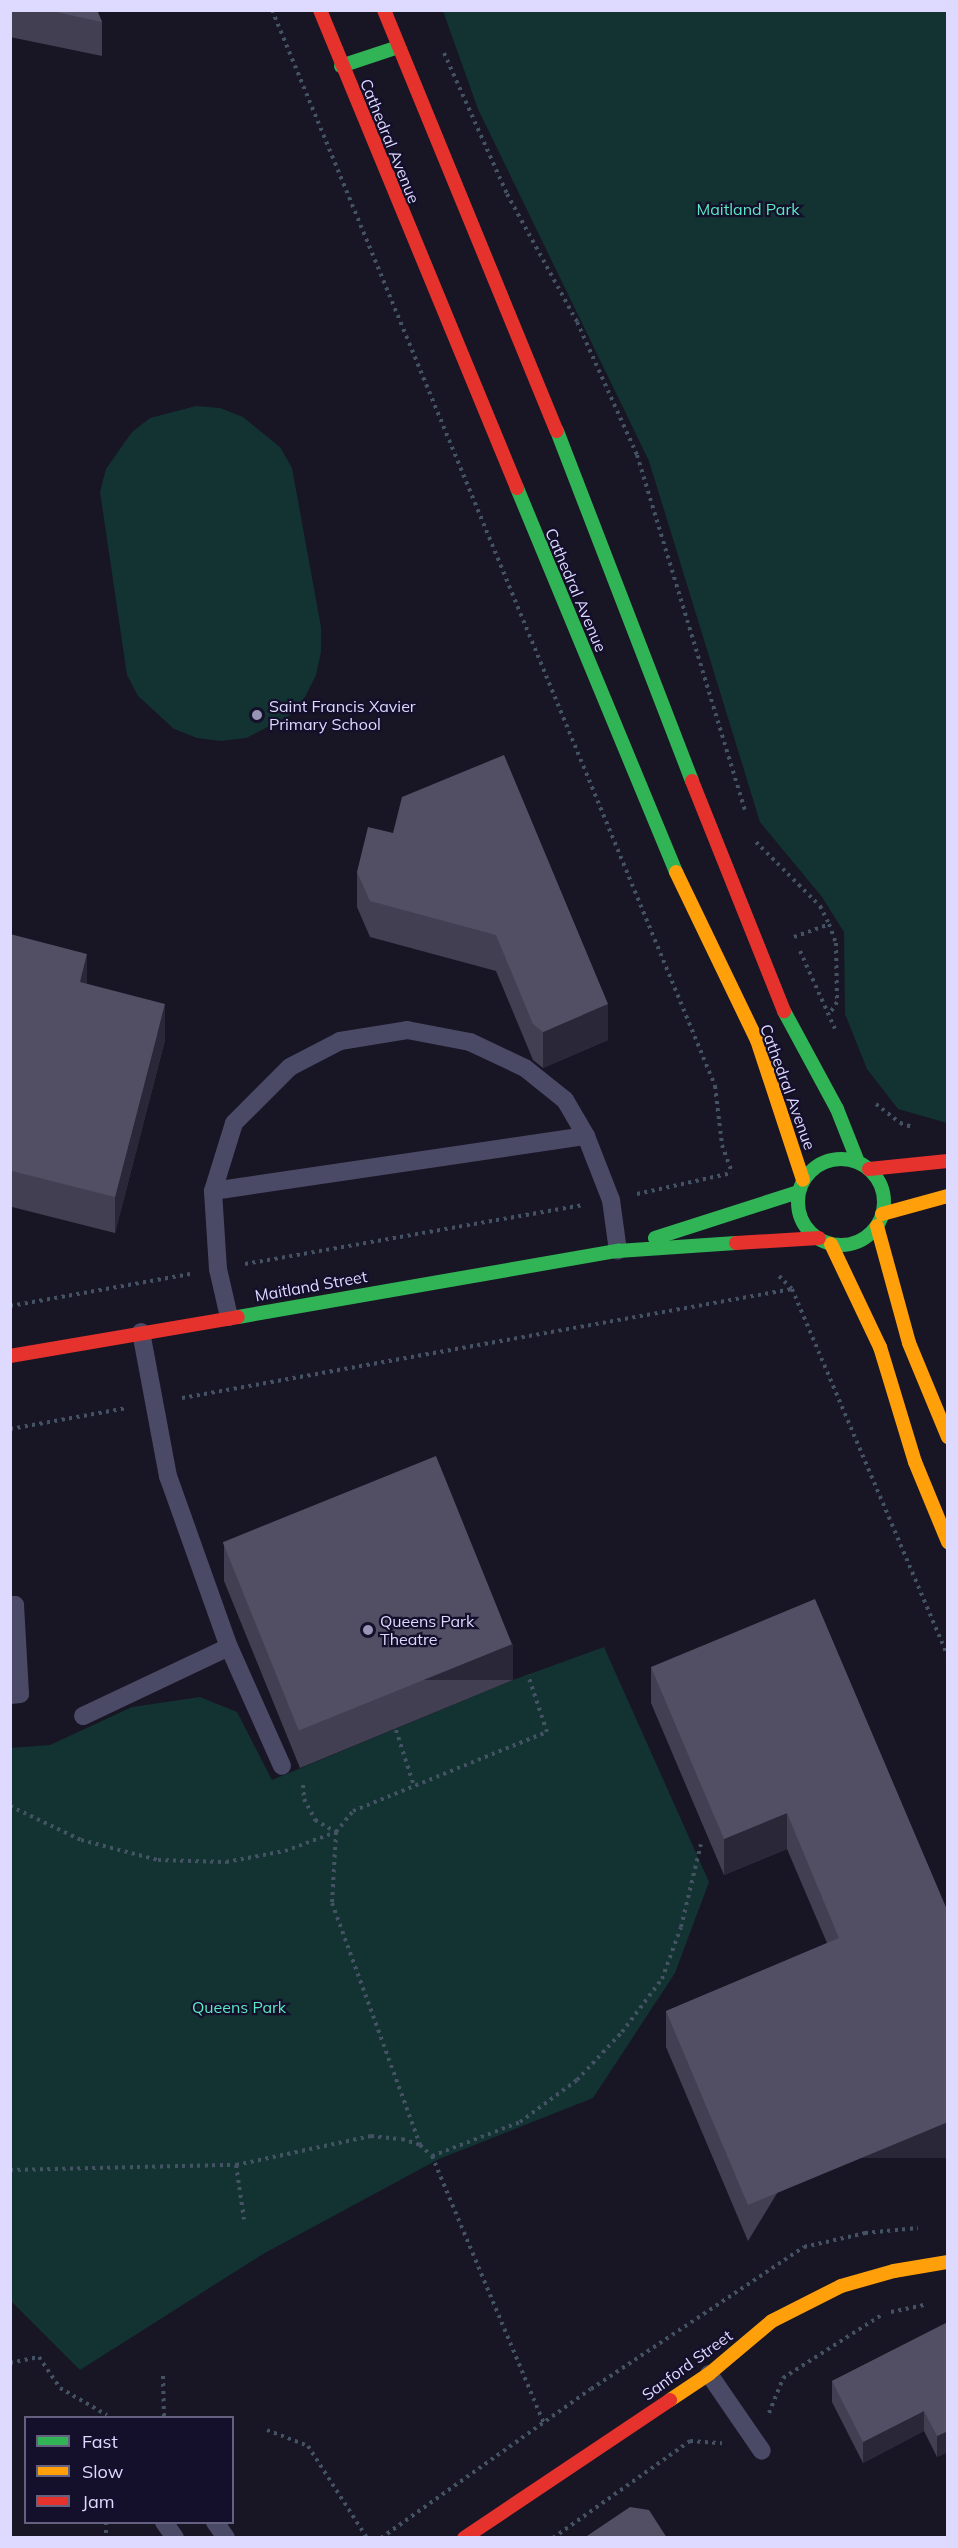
<!DOCTYPE html>
<html>
<head>
<meta charset="utf-8">
<style>
  body { margin:0 }
  #map { position:relative; width:958px; height:2548px; overflow:hidden; background:#181525; font-family:Mulish,sans-serif }
  div>[style] { position:absolute }
  [style*='--x'] { left:calc(var(--x)*1px); top:calc(var(--y)*1px); width:calc(var(--w)*1px); rotate:calc(var(--a)*1deg) }
  .green>* { inset:0; background:#133232 }
  .path>* { height:4px; margin-top:-2px; transform-origin:0; background:repeating-linear-gradient(90deg,#445364 0 3px,transparent 0 7.5px) }
  .lane>* { height:18px; margin:-9px; padding:0 9px; transform-origin:9px; border-radius:9px; background:#4b4a66 }
  .fast>* { height:14px; margin:-7px; padding:0 7px; transform-origin:7px; border-radius:7px; background:#30b455 }
  .fast>.ring { margin:-7px; padding:0; box-sizing:content-box; background:none; border:14px solid #30b455; border-radius:50% }
  .slow>* { height:14px; margin:-7px; padding:0 7px; transform-origin:7px; border-radius:7px; background:#ff9f0a }
  .jam>* { height:14px; margin:-7px; padding:0 7px; transform-origin:7px; border-radius:7px; background:#e5322d }
  .wall>* { inset:0; background:#423f53 }
  .shaded-wall>* { inset:0; background:#2a2739; transform-origin:0 0 }
  .building>* { inset:0; background:#524f65; transform-origin:0 0 }
  .dots>* { width:16px; height:16px; translate:-50% -50%; box-sizing:border-box; border:3px solid #140f2b; border-radius:50% }
  span { translate:-50% -50%; white-space:nowrap; text-align:center; line-height:1.15; -webkit-text-stroke:4.5px #140f2b; paint-order:stroke }
  .street-label { font-size:16px; color:#ddd9ff }
  .park-label { font-size:16px; color:#5ce8c3 }
  .poi-label { font-size:16px; color:#ddd9ff }
  .left { translate:0 -50%; text-align:left }
  .frame { position:absolute; inset:0; border:12px solid #ddd9ff; pointer-events:none }
  .legend { position:absolute; left:24px; top:2416px; width:210px; height:108px; box-sizing:border-box; background:#140f2b; border:2px solid #646080; margin:0; padding:8px 10px; list-style:none; font-size:18px; color:#ddd9ff }
  .legend li { display:flex; align-items:center; gap:12px; height:30px }
  .legend b { width:30px; border:2px solid #646080 }
</style>
</head>
<body>
<div id="map">
  <div class="green">
    <i style="clip-path:polygon(443px 11px,947px 11px,947px 1123px,898px 1109px,867px 1069px,845px 1014px,844px 932px,822px 897px,760px 822px,649px 461px,478px 109px)"></i>
    <i style="clip-path:polygon(196px 406px,220px 408px,243px 417px,280px 447px,292px 468px,321px 627px,321px 652px,316px 675px,305px 697px,289px 716px,246px 738px,221px 741px,197px 738px,174px 729px,138px 696px,127px 675px,100px 492px,106px 469px,132px 432px,150px 418px)"></i>
    <i style="clip-path:polygon(604px 1647px,709px 1882px,675px 1973px,593px 2098px,439px 2159px,263px 2254px,80px 2370px,11px 2301px,10px 1748px,50px 1745px,132px 1707px,200px 1697px,237px 1712px,272px 1780px,513px 1680px)"></i>
  </div>
  <div class="path">
    <i style="--x:272;--y:10;--w:1164;--a:67.62"></i>
    <i style="--x:715;--y:1086;--w:59;--a:83.2"></i>
    <i style="--x:722;--y:1145;--w:30;--a:70"></i>
    <i style="--x:444;--y:53;--w:154;--a:65.9"></i>
    <i style="--x:507;--y:194;--w:146;--a:61.3"></i>
    <i style="--x:577;--y:322;--w:146;--a:65.7"></i>
    <i style="--x:637;--y:455;--w:371;--a:73.1"></i>
    <i style="--x:756;--y:842;--w:91;--a:45"></i>
    <i style="--x:820;--y:906;--w:20;--a:63"></i>
    <i style="--x:829;--y:924;--w:20;--a:70"></i>
    <i style="--x:836;--y:943;--w:59;--a:89"></i>
    <i style="--x:837;--y:1002;--w:15;--a:122"></i>
    <i style="--x:794;--y:937;--w:37;--a:-20"></i>
    <i style="--x:800;--y:951;--w:85;--a:65.8"></i>
    <i style="--x:876;--y:1104;--w:31;--a:38"></i>
    <i style="--x:900;--y:1123;--w:13;--a:18"></i>
    <i style="--x:637;--y:1194;--w:97;--a:-12.5"></i>
    <i style="--x:245;--y:1264;--w:343;--a:-9.9"></i>
    <i style="--x:779;--y:1276;--w:18;--a:45"></i>
    <i style="--x:792;--y:1289;--w:400;--a:67"></i>
    <i style="--x:10;--y:1306;--w:183;--a:-10.1"></i>
    <i style="--x:182;--y:1398;--w:620;--a:-10.13"></i>
    <i style="--x:10;--y:1429;--w:119;--a:-10.2"></i>
    <i style="--x:396;--y:1730;--w:59;--a:72.2"></i>
    <i style="--x:303;--y:1785;--w:14;--a:86"></i>
    <i style="--x:304;--y:1799;--w:24;--a:62"></i>
    <i style="--x:315;--y:1820;--w:24;--a:30"></i>
    <i style="--x:10;--y:1806;--w:79;--a:25.6"></i>
    <i style="--x:81;--y:1840;--w:80;--a:14.6"></i>
    <i style="--x:158;--y:1860;--w:68;--a:1.7"></i>
    <i style="--x:226;--y:1862;--w:60;--a:-10.6"></i>
    <i style="--x:285;--y:1851;--w:54;--a:-20.4"></i>
    <i style="--x:336;--y:1832;--w:27;--a:-51"></i>
    <i style="--x:353;--y:1811;--w:209;--a:-22.2"></i>
    <i style="--x:547;--y:1732;--w:60;--a:-108.4"></i>
    <i style="--x:336;--y:1832;--w:71;--a:93.2"></i>
    <i style="--x:332;--y:1903;--w:258;--a:70"></i>
    <i style="--x:432;--y:2156;--w:94;--a:-21.1"></i>
    <i style="--x:520;--y:2122;--w:71;--a:-36.4"></i>
    <i style="--x:577;--y:2080;--w:66;--a:-46.8"></i>
    <i style="--x:622;--y:2032;--w:66;--a:-53"></i>
    <i style="--x:662;--y:1979;--w:55;--a:-69.9"></i>
    <i style="--x:681;--y:1927;--w:85;--a:-76.5"></i>
    <i style="--x:236;--y:2165;--w:55;--a:81.6"></i>
    <i style="--x:10;--y:2170;--w:226;--a:-1.3"></i>
    <i style="--x:236;--y:2165;--w:138;--a:-12.1"></i>
    <i style="--x:371;--y:2136;--w:31;--a:6"></i>
    <i style="--x:402;--y:2139;--w:19;--a:18"></i>
    <i style="--x:420;--y:2145;--w:16;--a:43"></i>
    <i style="--x:432;--y:2156;--w:290;--a:67.3"></i>
    <i style="--x:891;--y:2312;--w:35;--a:-12"></i>
    <i style="--x:10;--y:2363;--w:30;--a:-12"></i>
    <i style="--x:39;--y:2357;--w:37;--a:56"></i>
    <i style="--x:60;--y:2388;--w:54;--a:29.9"></i>
    <i style="--x:163;--y:2376;--w:42;--a:88.6"></i>
    <i style="--x:769;--y:2413;--w:38;--a:-68"></i>
    <i style="--x:783;--y:2378;--w:119;--a:-32.6"></i>
    <i style="--x:267;--y:2430;--w:44;--a:21.3"></i>
    <i style="--x:308;--y:2446;--w:109;--a:57.3"></i>
    <i style="--x:106;--y:2522;--w:16;--a:90"></i>
    <i style="--x:381;--y:2538;--w:257;--a:-35.4"></i>
    <i style="--x:591;--y:2389;--w:256;--a:-33.7"></i>
    <i style="--x:804;--y:2247;--w:63;--a:-12.9"></i>
    <i style="--x:865;--y:2233;--w:53;--a:-5.4"></i>
    <i style="--x:553;--y:2538;--w:168;--a:-35.3"></i>
    <i style="--x:690;--y:2441;--w:32;--a:4"></i>
  </div>
  <div class="lane">
    <i style="--x:213;--y:1191;--w:377;--a:-8.4"></i>
    <i style="--x:229;--y:1317;--w:49;--a:-102.9"></i>
    <i style="--x:218;--y:1269;--w:78;--a:-93.7"></i>
    <i style="--x:213;--y:1191;--w:71;--a:-72.8"></i>
    <i style="--x:234;--y:1123;--w:79;--a:-45"></i>
    <i style="--x:290;--y:1067;--w:56;--a:-27.5"></i>
    <i style="--x:340;--y:1041;--w:68;--a:-9.3"></i>
    <i style="--x:407;--y:1030;--w:64;--a:10.8"></i>
    <i style="--x:470;--y:1042;--w:61;--a:25.3"></i>
    <i style="--x:525;--y:1068;--w:51;--a:38.7"></i>
    <i style="--x:565;--y:1100;--w:42;--a:59.7"></i>
    <i style="--x:586;--y:1136;--w:69;--a:68.7"></i>
    <i style="--x:611;--y:1200;--w:51;--a:82.2"></i>
    <i style="--x:141;--y:1332;--w:147;--a:79.4"></i>
    <i style="--x:168;--y:1476;--w:182;--a:70.4"></i>
    <i style="--x:229;--y:1647;--w:130;--a:66"></i>
    <i style="--x:10;--y:1605;--w:5;--a:0"></i>
    <i style="--x:15;--y:1605;--w:89;--a:86.8"></i>
    <i style="--x:20;--y:1694;--w:10;--a:174"></i>
    <i style="--x:83;--y:1716;--w:161;--a:-25.3"></i>
    <i style="--x:709;--y:2374;--w:93;--a:55.5"></i>
    <i style="--x:164;--y:2522;--w:19;--a:55"></i>
    <i style="--x:215;--y:2522;--w:19;--a:55"></i>
  </div>
  <div class="fast">
    <i style="--x:341;--y:66;--w:60;--a:-18.4"></i>
    <i style="--x:557;--y:431;--w:375;--a:68.9"></i>
    <i style="--x:517;--y:488;--w:416;--a:67.5"></i>
    <i style="--x:784;--y:1011;--w:111;--a:61.6"></i>
    <i style="--x:837;--y:1109;--w:57;--a:68.4"></i>
    <i class="ring" style="left:798px;top:1159px;width:72px;height:72px"></i>
    <i style="--x:655;--y:1238;--w:150;--a:-17.8"></i>
    <i style="--x:238;--y:1317;--w:386;--a:-9.9"></i>
    <i style="--x:618;--y:1251;--w:118;--a:-3.9"></i>
  </div>
  <div class="slow">
    <i style="--x:676;--y:872;--w:187;--a:64.3"></i>
    <i style="--x:757;--y:1040;--w:147;--a:71.8"></i>
    <i style="--x:882;--y:1214;--w:68;--a:-15.3"></i>
    <i style="--x:877;--y:1226;--w:121;--a:74.7"></i>
    <i style="--x:909;--y:1343;--w:102;--a:67.5"></i>
    <i style="--x:831;--y:1244;--w:114;--a:64.6"></i>
    <i style="--x:880;--y:1347;--w:120;--a:73.1"></i>
    <i style="--x:915;--y:1462;--w:87;--a:67.6"></i>
    <i style="--x:670;--y:2400;--w:47;--a:-33.7"></i>
    <i style="--x:709;--y:2374;--w:82;--a:-40.1"></i>
    <i style="--x:772;--y:2321;--w:77;--a:-26.9"></i>
    <i style="--x:841;--y:2286;--w:55;--a:-15.8"></i>
    <i style="--x:894;--y:2271;--w:55;--a:-9.5"></i>
  </div>
  <div class="jam">
    <i style="--x:320;--y:10;--w:517;--a:67.6"></i>
    <i style="--x:384;--y:10;--w:455;--a:67.7"></i>
    <i style="--x:692;--y:781;--w:248;--a:68.2"></i>
    <i style="--x:869;--y:1169;--w:79;--a:-5.8"></i>
    <i style="--x:736;--y:1243;--w:83;--a:-3.4"></i>
    <i style="--x:10;--y:1356;--w:231;--a:-9.7"></i>
    <i style="--x:464;--y:2538;--w:248;--a:-33.8"></i>
  </div>
  <div class="wall">
    <i style="clip-path:polygon(10px 10px,97px 10px,102px 22px,102px 56px,10px 37px)"></i>
    <i style="clip-path:polygon(393px 833px,608px 1040px,543px 1068px,533px 1060px,496px 971px,370px 937px,357px 907px,357px 872px)"></i>
    <i style="clip-path:polygon(10px 934px,87px 984px,165px 1040px,115px 1233px,12px 1207px)"></i>
    <i style="clip-path:polygon(224px 1545px,513px 1680px,300px 1768px,224px 1581px)"></i>
    <i style="clip-path:polygon(651px 1667px,948px 1912px,748px 2241px,666px 2047px,666px 2011px,827px 1943px,787px 1849px,724px 1875px,651px 1703px)"></i>
    <i style="clip-path:polygon(948px 2322px,948px 2452px,937px 2457px,924px 2431px,863px 2463px,832px 2402px,832px 2381px)"></i>
  </div>
  <div class="shaded-wall">
    <i style="clip-path:polygon(87px 954px,87px 990px,80px 982px)"></i>
    <i style="clip-path:polygon(165px 1004px,165px 1040px,115px 1233px,115px 1197px)"></i>
    <i style="clip-path:polygon(608px 1004px,608px 1040px,543px 1068px,543px 1032px)"></i>
    <i style="clip-path:polygon(12px 1171px,12px 1207px,10px 1212px,10px 1176px)"></i>
    <i style="left:513px;top:1644px;width:36px;height:230px;rotate:90deg"></i>
    <i style="clip-path:polygon(787px 1813px,787px 1849px,724px 1875px,724px 1839px)"></i>
    <i style="left:948px;top:2122px;width:36px;height:217px;rotate:90deg"></i>
    <i style="clip-path:polygon(924px 2411px,924px 2431px,863px 2463px,863px 2442px)"></i>
    <i style="clip-path:polygon(948px 2431px,948px 2452px,937px 2457px,937px 2436px)"></i>
  </div>
  <div class="building">
    <i style="clip-path:polygon(47px 10px,97px 10px,102px 22px)"></i>
    <i style="clip-path:polygon(504px 755px,608px 1004px,543px 1032px,533px 1024px,496px 935px,370px 901px,357px 872px,368px 827px,393px 833px,402px 797px)"></i>
    <i style="clip-path:polygon(10px 934px,87px 954px,80px 982px,165px 1004px,115px 1197px,12px 1171px,10px 1176px)"></i>
    <i style="left:436px;top:1456px;width:203px;height:230px;rotate:68deg"></i>
    <i style="clip-path:polygon(815px 1599px,948px 1912px,948px 2122px,748px 2205px,666px 2011px,839px 1938px,787px 1813px,724px 1839px,651px 1667px)"></i>
    <i style="clip-path:polygon(948px 2322px,948px 2431px,937px 2436px,924px 2411px,863px 2442px,832px 2381px)"></i>
    <i style="clip-path:polygon(630px 2507px,649px 2510px,667px 2538px,584px 2538px)"></i>
  </div>
  <div class="dots">
    <i style="left:257px;top:715px;background:#9894b3"></i>
    <i style="left:368px;top:1630px;background:#9894b3"></i>
  </div>
  <div class="street-label">
    <span style="left:390px;top:141px;rotate:68deg">Cathedral Avenue</span>
    <span style="left:576px;top:590px;rotate:67deg">Cathedral Avenue</span>
    <span style="left:788px;top:1087px;rotate:70deg">Cathedral Avenue</span>
    <span style="left:311px;top:1286px;rotate:-10deg">Maitland Street</span>
    <span style="left:687px;top:2365px;rotate:-36deg">Sanford Street</span>
  </div>
  <div class="park-label">
    <span style="left:748px;top:209px">Maitland Park</span>
    <span style="left:239px;top:2007px">Queens Park</span>
  </div>
  <div class="poi-label">
    <span class="left" style="left:269px;top:715px">Saint Francis Xavier<br>Primary School</span>
    <span class="left" style="left:380px;top:1630px">Queens Park<br>Theatre</span>
  </div>
  <div class="frame"></div>
  <ul class="legend">
  <li><b style="height:8px;background:#30b455"></b>Fast</li>
  <li><b style="height:8px;background:#ff9f0a"></b>Slow</li>
  <li><b style="height:8px;background:#e5322d"></b>Jam</li>
  </ul>
</div>
</body>
</html>
